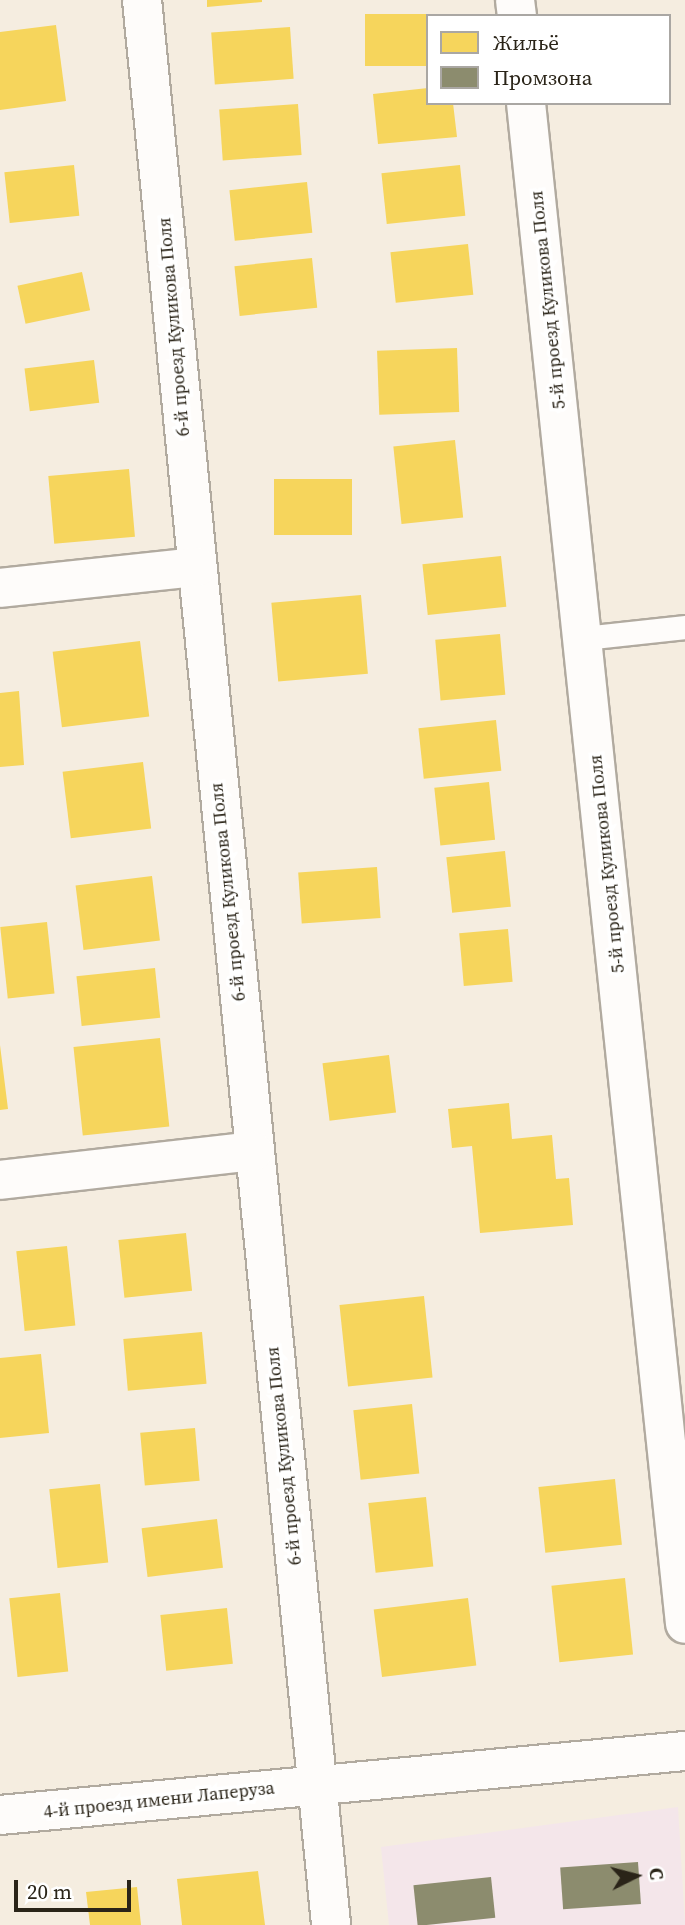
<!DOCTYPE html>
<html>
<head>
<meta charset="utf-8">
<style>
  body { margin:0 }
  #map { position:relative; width:685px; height:1925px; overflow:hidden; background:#f5ede0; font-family:"Source Serif 4",serif }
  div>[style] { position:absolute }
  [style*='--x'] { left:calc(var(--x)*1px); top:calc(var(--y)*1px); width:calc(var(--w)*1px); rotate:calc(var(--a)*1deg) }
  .industrial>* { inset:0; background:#f4e6ea }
  .homes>* { inset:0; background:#f6d55c; transform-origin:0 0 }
  .industry>* { inset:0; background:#8c8c6e; transform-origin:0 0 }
  .roads { filter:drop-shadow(2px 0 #b1aa9f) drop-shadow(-2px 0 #b1aa9f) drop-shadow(0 2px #b1aa9f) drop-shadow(0 -2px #b1aa9f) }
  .service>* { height:23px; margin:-11.5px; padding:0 11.5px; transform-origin:11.5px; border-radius:11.5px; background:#fefcfa }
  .minor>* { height:38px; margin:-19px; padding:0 19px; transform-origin:19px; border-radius:19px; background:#fefcfa }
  span { translate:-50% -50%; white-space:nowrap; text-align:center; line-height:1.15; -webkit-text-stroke:7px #fff; paint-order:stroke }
  .street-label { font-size:18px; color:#2a2418 }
  .legend { position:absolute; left:426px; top:14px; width:245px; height:91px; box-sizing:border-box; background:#fff; border:2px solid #aaa7a3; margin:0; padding:9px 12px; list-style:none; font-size:21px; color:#2a2418 }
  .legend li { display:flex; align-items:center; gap:14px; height:35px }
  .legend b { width:35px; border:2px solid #aaa7a3 }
  .north { position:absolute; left:601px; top:1841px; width:70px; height:70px; -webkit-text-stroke:5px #fff; paint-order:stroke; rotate:84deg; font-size:19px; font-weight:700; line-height:28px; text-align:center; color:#2a2418 }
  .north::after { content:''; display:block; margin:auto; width:24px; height:32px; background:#2a2418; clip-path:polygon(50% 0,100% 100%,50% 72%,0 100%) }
  .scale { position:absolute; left:14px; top:1880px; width:117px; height:32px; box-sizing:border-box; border:4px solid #2a2418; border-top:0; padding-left:9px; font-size:21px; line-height:24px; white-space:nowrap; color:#2a2418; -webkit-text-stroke:5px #fff; paint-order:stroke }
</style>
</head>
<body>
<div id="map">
  <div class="industrial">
    <i style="clip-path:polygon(678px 1807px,685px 1925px,389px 1925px,381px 1847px)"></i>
  </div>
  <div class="homes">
    <i style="clip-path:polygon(207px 0,262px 0,262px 2px,207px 7px)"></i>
    <i style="left:428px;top:14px;width:52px;height:63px;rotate:90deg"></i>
    <i style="clip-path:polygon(56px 25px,66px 101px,0 110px,0 32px)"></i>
    <i style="left:290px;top:27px;width:52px;height:79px;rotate:86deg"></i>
    <i style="clip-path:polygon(428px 88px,428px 103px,453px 103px,457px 137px,378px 144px,373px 94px)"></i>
    <i style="left:298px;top:104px;width:51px;height:79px;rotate:86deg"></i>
    <i style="left:74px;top:165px;width:51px;height:70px;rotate:84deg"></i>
    <i style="left:460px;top:165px;width:51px;height:79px;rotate:84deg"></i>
    <i style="left:307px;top:182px;width:51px;height:78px;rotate:84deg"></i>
    <i style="left:468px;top:244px;width:51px;height:78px;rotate:84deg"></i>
    <i style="left:312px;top:258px;width:50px;height:78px;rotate:84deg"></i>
    <i style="left:82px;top:272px;width:39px;height:66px;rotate:78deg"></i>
    <i style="left:457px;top:348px;width:64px;height:80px;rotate:88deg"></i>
    <i style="left:94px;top:360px;width:43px;height:70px;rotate:83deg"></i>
    <i style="left:455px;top:440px;width:78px;height:62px;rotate:84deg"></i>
    <i style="left:129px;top:469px;width:68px;height:81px;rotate:85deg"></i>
    <i style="left:352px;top:479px;width:56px;height:78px;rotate:90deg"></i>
    <i style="left:501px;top:556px;width:51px;height:79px;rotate:84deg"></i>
    <i style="left:361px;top:595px;width:79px;height:90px;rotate:85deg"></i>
    <i style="left:500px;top:634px;width:61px;height:65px;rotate:85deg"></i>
    <i style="left:140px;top:641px;width:76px;height:88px;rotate:83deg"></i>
    <i style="clip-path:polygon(19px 691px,24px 765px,0 767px,0 693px)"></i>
    <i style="left:496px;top:720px;width:51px;height:78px;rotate:84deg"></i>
    <i style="left:143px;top:762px;width:67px;height:81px;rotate:83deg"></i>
    <i style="left:489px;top:782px;width:58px;height:55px;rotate:84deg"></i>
    <i style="left:505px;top:851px;width:56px;height:59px;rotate:84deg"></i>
    <i style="left:377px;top:867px;width:51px;height:79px;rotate:86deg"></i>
    <i style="left:152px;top:876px;width:65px;height:77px;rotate:83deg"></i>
    <i style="left:47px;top:922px;width:72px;height:47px;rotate:84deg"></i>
    <i style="left:508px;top:929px;width:53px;height:49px;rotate:85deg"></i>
    <i style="left:155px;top:968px;width:50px;height:79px;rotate:84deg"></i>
    <i style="left:160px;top:1038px;width:89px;height:87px;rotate:84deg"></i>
    <i style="clip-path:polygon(0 1045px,8px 1109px,0 1110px)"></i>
    <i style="left:389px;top:1055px;width:58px;height:67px;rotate:83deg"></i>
    <i style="clip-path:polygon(509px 1103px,512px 1139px,552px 1135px,556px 1179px,569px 1178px,573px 1225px,480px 1233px,472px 1146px,452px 1148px,448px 1109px)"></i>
    <i style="left:186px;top:1233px;width:58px;height:68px;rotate:84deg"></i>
    <i style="left:67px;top:1246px;width:80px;height:51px;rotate:84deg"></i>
    <i style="left:424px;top:1296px;width:82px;height:85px;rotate:84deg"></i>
    <i style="left:202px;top:1332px;width:52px;height:79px;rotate:85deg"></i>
    <i style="clip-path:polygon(41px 1354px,49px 1433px,0 1438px,0 1358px)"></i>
    <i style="left:412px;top:1404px;width:70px;height:59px;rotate:84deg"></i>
    <i style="left:195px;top:1428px;width:53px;height:55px;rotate:85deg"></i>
    <i style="left:615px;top:1479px;width:66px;height:77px;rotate:84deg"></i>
    <i style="left:100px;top:1484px;width:79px;height:51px;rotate:84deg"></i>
    <i style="left:426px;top:1497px;width:70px;height:58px;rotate:84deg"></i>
    <i style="left:217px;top:1519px;width:49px;height:76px;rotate:83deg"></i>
    <i style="left:625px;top:1578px;width:77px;height:74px;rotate:84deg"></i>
    <i style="left:60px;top:1593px;width:79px;height:51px;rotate:84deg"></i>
    <i style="left:468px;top:1598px;width:68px;height:95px;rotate:83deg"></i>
    <i style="left:227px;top:1608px;width:56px;height:67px;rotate:84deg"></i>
    <i style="clip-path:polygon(258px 1871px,265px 1925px,182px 1925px,177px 1879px)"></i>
    <i style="clip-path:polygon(137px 1887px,141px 1925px,90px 1925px,86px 1892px)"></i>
  </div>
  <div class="industry">
    <i style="left:638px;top:1862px;width:42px;height:78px;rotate:86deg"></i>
    <i style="left:491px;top:1877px;width:41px;height:78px;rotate:84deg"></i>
  </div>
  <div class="roads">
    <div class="service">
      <i style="--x:584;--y:638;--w:102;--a:-6.2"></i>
    </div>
    <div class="minor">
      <i style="--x:142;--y:0;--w:1934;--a:84.39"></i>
      <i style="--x:515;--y:0;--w:16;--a:83"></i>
      <i style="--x:526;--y:103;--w:1529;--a:84.03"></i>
      <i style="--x:0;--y:588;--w:198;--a:-6.1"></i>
      <i style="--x:0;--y:1180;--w:255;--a:-6.5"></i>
      <i style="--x:0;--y:1815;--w:688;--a:-5.34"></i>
    </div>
  </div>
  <div class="street-label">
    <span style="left:548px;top:300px;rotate:-96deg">5-й проезд Куликова Поля</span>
    <span style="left:174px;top:327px;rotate:-95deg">6-й проезд Куликова Поля</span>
    <span style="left:607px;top:864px;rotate:-96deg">5-й проезд Куликова Поля</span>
    <span style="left:228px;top:892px;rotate:-96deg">6-й проезд Куликова Поля</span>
    <span style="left:284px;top:1456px;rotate:-96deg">6-й проезд Куликова Поля</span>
    <span style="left:159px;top:1800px;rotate:-6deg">4-й проезд имени Лаперуза</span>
  </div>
  <ul class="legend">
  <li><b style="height:19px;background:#f6d55c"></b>Жильё</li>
  <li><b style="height:19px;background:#8c8c6e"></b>Промзона</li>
  </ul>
  <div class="north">С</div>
  <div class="scale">20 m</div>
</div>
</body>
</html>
